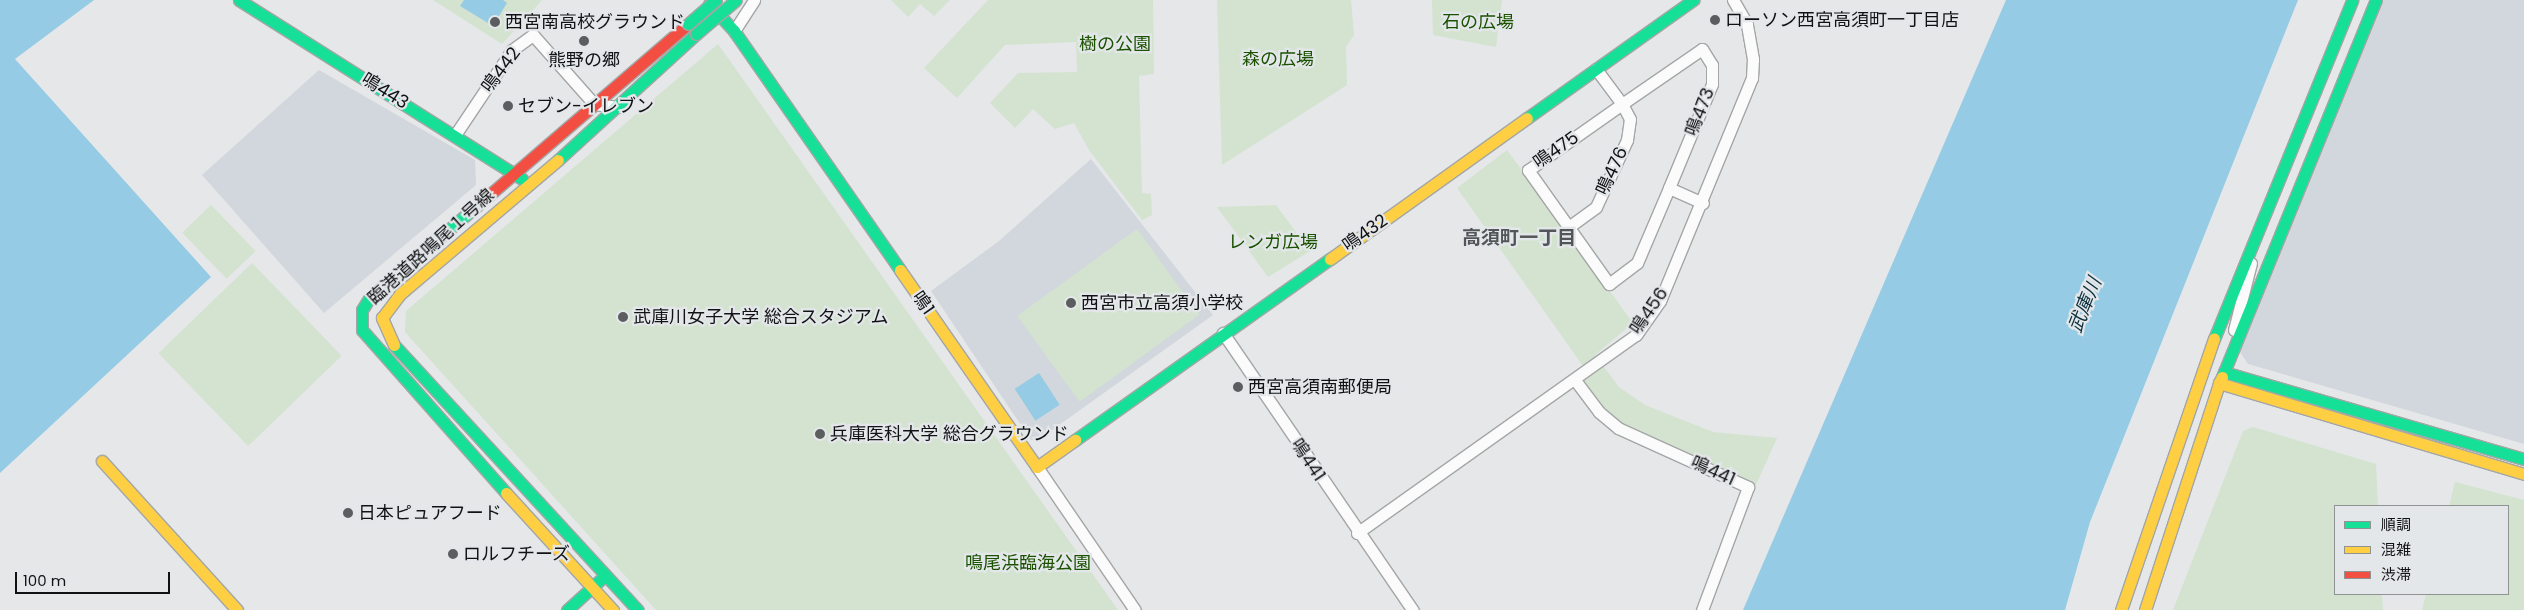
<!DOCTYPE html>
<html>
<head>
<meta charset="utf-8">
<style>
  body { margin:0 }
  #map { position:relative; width:2524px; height:610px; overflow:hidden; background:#e5e7e9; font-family:Poppins,"Noto Sans JP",sans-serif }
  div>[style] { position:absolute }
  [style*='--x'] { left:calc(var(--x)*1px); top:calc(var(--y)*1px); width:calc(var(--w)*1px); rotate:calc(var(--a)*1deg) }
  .built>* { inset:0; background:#d2d7dd }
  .green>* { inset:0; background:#d3e3d0; transform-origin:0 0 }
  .water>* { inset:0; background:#95cbe5; transform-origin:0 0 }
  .roads { filter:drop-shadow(1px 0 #a4a6a6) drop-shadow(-1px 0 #a4a6a6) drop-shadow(0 1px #a4a6a6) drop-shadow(0 -1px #a4a6a6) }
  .street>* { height:11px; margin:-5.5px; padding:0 5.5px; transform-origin:5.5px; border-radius:5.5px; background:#fbfbfc }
  .fast>* { height:11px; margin:-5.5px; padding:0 5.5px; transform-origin:5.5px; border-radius:5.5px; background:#16e098 }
  .slow>* { height:11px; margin:-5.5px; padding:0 5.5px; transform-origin:5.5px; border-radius:5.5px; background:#ffcf43 }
  .jam>* { height:11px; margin:-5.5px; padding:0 5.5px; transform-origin:5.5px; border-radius:5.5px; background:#f24e42 }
  .bridges { filter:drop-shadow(1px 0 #a4a6a6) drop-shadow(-1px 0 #a4a6a6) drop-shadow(0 1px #a4a6a6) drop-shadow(0 -1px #a4a6a6) }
  .fast-bridge>* { height:11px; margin:-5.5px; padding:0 5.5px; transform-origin:5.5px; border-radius:5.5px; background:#16e098 }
  .dots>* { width:14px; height:14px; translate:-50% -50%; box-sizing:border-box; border:2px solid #e4e7ea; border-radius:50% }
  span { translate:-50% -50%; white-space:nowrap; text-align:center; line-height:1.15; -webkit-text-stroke:4.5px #e4e7ea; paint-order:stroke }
  .poi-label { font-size:18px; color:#111213 }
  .left { translate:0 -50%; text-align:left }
  .park-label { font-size:18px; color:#1b5200 }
  .street-label { font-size:18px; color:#111213 }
  .neighbourhood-label { font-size:19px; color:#535658; font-weight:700 }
  .water-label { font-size:19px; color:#0d303f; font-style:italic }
  .legend { position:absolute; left:2334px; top:505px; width:175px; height:90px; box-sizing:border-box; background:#e4e7ea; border:1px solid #909294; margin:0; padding:6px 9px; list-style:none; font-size:15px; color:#111213 }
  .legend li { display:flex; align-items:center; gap:10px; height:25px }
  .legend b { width:25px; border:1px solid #909294 }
  .scale { position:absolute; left:15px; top:572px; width:155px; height:22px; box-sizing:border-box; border:2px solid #111213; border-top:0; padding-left:6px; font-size:15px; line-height:18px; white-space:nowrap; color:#111213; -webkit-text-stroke:4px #e4e7ea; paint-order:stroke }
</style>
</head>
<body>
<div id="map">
  <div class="built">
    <i style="clip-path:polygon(2383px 0,2524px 0,2524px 444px,2248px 364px,2238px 349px)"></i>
    <i style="clip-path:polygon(319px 70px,475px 160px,476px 185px,324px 313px,202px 175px)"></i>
    <i style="clip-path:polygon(1091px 159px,1213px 315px,1038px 440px,1031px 440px,931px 291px,999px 241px)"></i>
  </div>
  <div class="green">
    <i style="clip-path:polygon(433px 0,542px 0,502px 44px)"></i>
    <i style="clip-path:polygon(891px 0,950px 0,934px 16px,920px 4px,908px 17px)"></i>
    <i style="clip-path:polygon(988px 0,1153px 0,1154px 74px,1139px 76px,1142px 193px,1151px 194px,1152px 215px,1142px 220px,1089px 150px,1074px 123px,1055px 129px,1033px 109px,1015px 128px,990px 103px,1018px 73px,1077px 72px,1076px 42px,1005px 45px,957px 98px,924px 68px)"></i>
    <i style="clip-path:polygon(1217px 0,1351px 0,1354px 35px,1346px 47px,1347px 85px,1222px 165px)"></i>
    <i style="clip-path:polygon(1432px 0,1502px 0,1496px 47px,1433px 35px)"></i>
    <i style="clip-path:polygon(718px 44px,1118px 610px,656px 610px,405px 332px,406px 311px)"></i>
    <i style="clip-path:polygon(1507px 150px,1633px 323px,1595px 355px,1619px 387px,1645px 405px,1713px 432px,1777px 438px,1755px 487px,1618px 423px,1601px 410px,1575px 373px,1583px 366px,1457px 188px)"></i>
    <i style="left:211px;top:205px;width:64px;height:40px;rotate:46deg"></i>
    <i style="clip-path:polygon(1276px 205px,1310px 251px,1268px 277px,1217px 207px)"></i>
    <i style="left:1137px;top:229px;width:106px;height:148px;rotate:54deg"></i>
    <i style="left:252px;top:263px;width:129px;height:130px;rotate:46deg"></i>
    <i style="clip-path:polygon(2253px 427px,2376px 464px,2378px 506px,2335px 506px,2335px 594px,2382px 594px,2383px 610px,2173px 610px,2243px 431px)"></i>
    <i style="clip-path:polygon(2455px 482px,2524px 500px,2524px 610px,2422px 610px,2426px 594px,2508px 594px,2508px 506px,2449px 506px)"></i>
  </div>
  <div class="water">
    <i style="clip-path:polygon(0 0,94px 0,15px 59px,211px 277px,0 473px)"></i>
    <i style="clip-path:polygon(464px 0,503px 0,507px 3px,493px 26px,460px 6px)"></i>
    <i style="clip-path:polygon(2006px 0,2298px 0,2090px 522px,2065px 610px,1743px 610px)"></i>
    <i style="left:1039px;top:373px;width:38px;height:29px;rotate:57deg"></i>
  </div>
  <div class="roads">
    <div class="street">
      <i style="--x:734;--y:31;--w:37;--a:-57"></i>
      <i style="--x:1596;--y:69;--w:44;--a:53.4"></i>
      <i style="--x:1622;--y:104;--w:97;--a:-34.5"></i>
      <i style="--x:1702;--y:49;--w:19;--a:58"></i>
      <i style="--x:1712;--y:65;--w:19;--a:90"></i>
      <i style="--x:1712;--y:84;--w:113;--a:112.5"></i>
      <i style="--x:1669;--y:188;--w:37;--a:24"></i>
      <i style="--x:455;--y:135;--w:102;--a:-56.2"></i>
      <i style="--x:512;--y:50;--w:26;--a:-36"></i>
      <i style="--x:533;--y:35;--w:92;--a:48.5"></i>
      <i style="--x:594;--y:104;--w:24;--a:7"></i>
      <i style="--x:1570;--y:226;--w:32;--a:-36"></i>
      <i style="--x:1596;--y:207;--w:74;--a:-65.2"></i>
      <i style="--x:1627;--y:140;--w:21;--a:-82"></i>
      <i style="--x:1630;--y:119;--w:17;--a:-118"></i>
      <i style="--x:1622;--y:104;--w:115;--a:144.9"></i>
      <i style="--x:1528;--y:170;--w:140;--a:54.6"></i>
      <i style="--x:1609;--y:284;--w:35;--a:-37"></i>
      <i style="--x:1637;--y:263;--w:82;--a:-66.9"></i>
      <i style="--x:2234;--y:330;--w:69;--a:-75.8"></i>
      <i style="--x:1223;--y:333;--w:336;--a:55.6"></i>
      <i style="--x:1575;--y:380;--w:40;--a:53"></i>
      <i style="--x:1599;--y:412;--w:25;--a:40"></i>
      <i style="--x:1618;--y:428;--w:143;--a:24.4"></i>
      <i style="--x:1748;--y:487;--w:131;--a:110.5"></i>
      <i style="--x:1037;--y:467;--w:173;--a:55.6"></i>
      <i style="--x:1357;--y:533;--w:342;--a:-35.4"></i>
      <i style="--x:1636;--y:335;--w:42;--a:-54.8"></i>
      <i style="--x:1660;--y:301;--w:241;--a:-67.6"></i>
      <i style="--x:1752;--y:78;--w:19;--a:-87"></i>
      <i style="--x:1753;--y:59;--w:36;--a:-100"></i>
      <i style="--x:1747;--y:24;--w:28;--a:-120"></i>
    </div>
    <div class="fast">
      <i style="--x:239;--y:0;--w:335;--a:32.3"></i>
      <i style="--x:709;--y:4;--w:37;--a:47"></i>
      <i style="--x:734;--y:31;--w:291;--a:55.2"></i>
      <i style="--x:1527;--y:118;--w:204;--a:-35.4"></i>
      <i style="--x:558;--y:160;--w:187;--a:-42.4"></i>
      <i style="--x:488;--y:196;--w:155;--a:139.4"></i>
      <i style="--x:370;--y:297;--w:15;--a:122"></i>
      <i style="--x:362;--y:310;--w:20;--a:90"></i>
      <i style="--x:362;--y:330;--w:217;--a:48.5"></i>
      <i style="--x:2214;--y:339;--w:366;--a:-67.8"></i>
      <i style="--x:394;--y:345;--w:360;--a:47.4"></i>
      <i style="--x:2224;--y:372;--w:312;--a:16.2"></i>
      <i style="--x:2222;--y:377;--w:407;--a:-67.8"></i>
      <i style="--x:1075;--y:440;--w:313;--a:-35.4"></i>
      <i style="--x:567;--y:610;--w:45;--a:-42.3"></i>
    </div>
    <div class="slow">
      <i style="--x:1330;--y:259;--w:242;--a:-35.6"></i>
      <i style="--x:900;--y:270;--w:240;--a:55.2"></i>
      <i style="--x:1037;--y:467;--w:47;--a:-35.4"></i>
      <i style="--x:394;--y:345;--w:30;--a:-114"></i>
      <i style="--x:382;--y:318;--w:30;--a:-53"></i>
      <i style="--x:400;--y:294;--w:207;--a:-40.3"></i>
      <i style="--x:2222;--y:377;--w:7;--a:117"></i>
      <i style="--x:2219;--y:383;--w:318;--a:16.6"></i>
      <i style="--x:102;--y:461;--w:201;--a:47.8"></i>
      <i style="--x:506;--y:493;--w:159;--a:47.6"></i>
      <i style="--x:2121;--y:610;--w:287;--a:-71.1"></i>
      <i style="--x:2145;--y:610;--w:239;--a:-71.9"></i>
    </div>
    <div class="jam">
      <i style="--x:488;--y:196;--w:264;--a:-40.7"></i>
    </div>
  </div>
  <div class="bridges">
    <div class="fast-bridge">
      <i style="--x:688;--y:24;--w:37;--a:-41"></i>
      <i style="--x:696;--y:34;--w:52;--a:-40.4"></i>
    </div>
  </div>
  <div class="dots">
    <i style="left:1715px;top:20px;background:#5b5d5e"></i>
    <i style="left:495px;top:22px;background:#5b5d5e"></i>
    <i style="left:584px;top:41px;background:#5b5d5e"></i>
    <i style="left:508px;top:106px;background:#5b5d5e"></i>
    <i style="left:1071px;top:303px;background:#5b5d5e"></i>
    <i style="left:623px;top:317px;background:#5b5d5e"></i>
    <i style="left:1238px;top:387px;background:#5b5d5e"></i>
    <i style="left:820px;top:434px;background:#5b5d5e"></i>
    <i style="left:348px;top:513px;background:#5b5d5e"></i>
    <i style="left:453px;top:554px;background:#5b5d5e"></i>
  </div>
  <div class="poi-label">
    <span class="left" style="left:1725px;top:20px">ローソン西宮高須町一丁目店</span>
    <span class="left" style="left:505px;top:22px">西宮南高校グラウンド</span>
    <span style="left:584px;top:60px">熊野の郷</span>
    <span class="left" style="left:518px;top:106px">セブン-イレブン</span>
    <span class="left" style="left:1081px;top:303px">西宮市立高須小学校</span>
    <span class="left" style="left:633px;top:317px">武庫川女子大学 総合スタジアム</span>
    <span class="left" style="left:1248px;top:387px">西宮高須南郵便局</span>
    <span class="left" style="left:830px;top:434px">兵庫医科大学 総合グラウンド</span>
    <span class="left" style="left:358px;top:513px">日本ピュアフード</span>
    <span class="left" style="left:463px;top:554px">ロルフチーズ</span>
  </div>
  <div class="park-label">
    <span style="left:1478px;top:22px">石の広場</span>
    <span style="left:1115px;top:44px">樹の公園</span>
    <span style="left:1278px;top:59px">森の広場</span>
    <span style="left:1273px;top:242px">レンガ広場</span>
    <span style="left:1028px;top:563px">鳴尾浜臨海公園</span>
  </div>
  <div class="street-label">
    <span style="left:501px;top:70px;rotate:-53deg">鳴442</span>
    <span style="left:385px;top:91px;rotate:32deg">鳴443</span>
    <span style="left:1700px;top:112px;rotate:-69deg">鳴473</span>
    <span style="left:1556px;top:150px;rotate:-35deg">鳴475</span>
    <span style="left:1612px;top:171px;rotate:-65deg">鳴476</span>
    <span style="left:1365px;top:233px;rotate:-35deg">鳴432</span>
    <span style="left:431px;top:247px;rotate:-42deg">臨港道路鳴尾１号線</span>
    <span style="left:923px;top:303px;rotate:55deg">鳴1</span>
    <span style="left:1649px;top:311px;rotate:-56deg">鳴456</span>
    <span style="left:1308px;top:460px;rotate:56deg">鳴441</span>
    <span style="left:1713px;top:471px;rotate:24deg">鳴441</span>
  </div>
  <div class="neighbourhood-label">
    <span style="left:1519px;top:238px">高須町一丁目</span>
  </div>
  <div class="water-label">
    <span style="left:2085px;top:305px;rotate:-68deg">武庫川</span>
  </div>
  <ul class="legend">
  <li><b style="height:6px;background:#16e098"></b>順調</li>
  <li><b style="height:6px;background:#ffcf43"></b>混雑</li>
  <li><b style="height:6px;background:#f24e42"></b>渋滞</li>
  </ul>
  <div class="scale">100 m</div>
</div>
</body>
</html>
